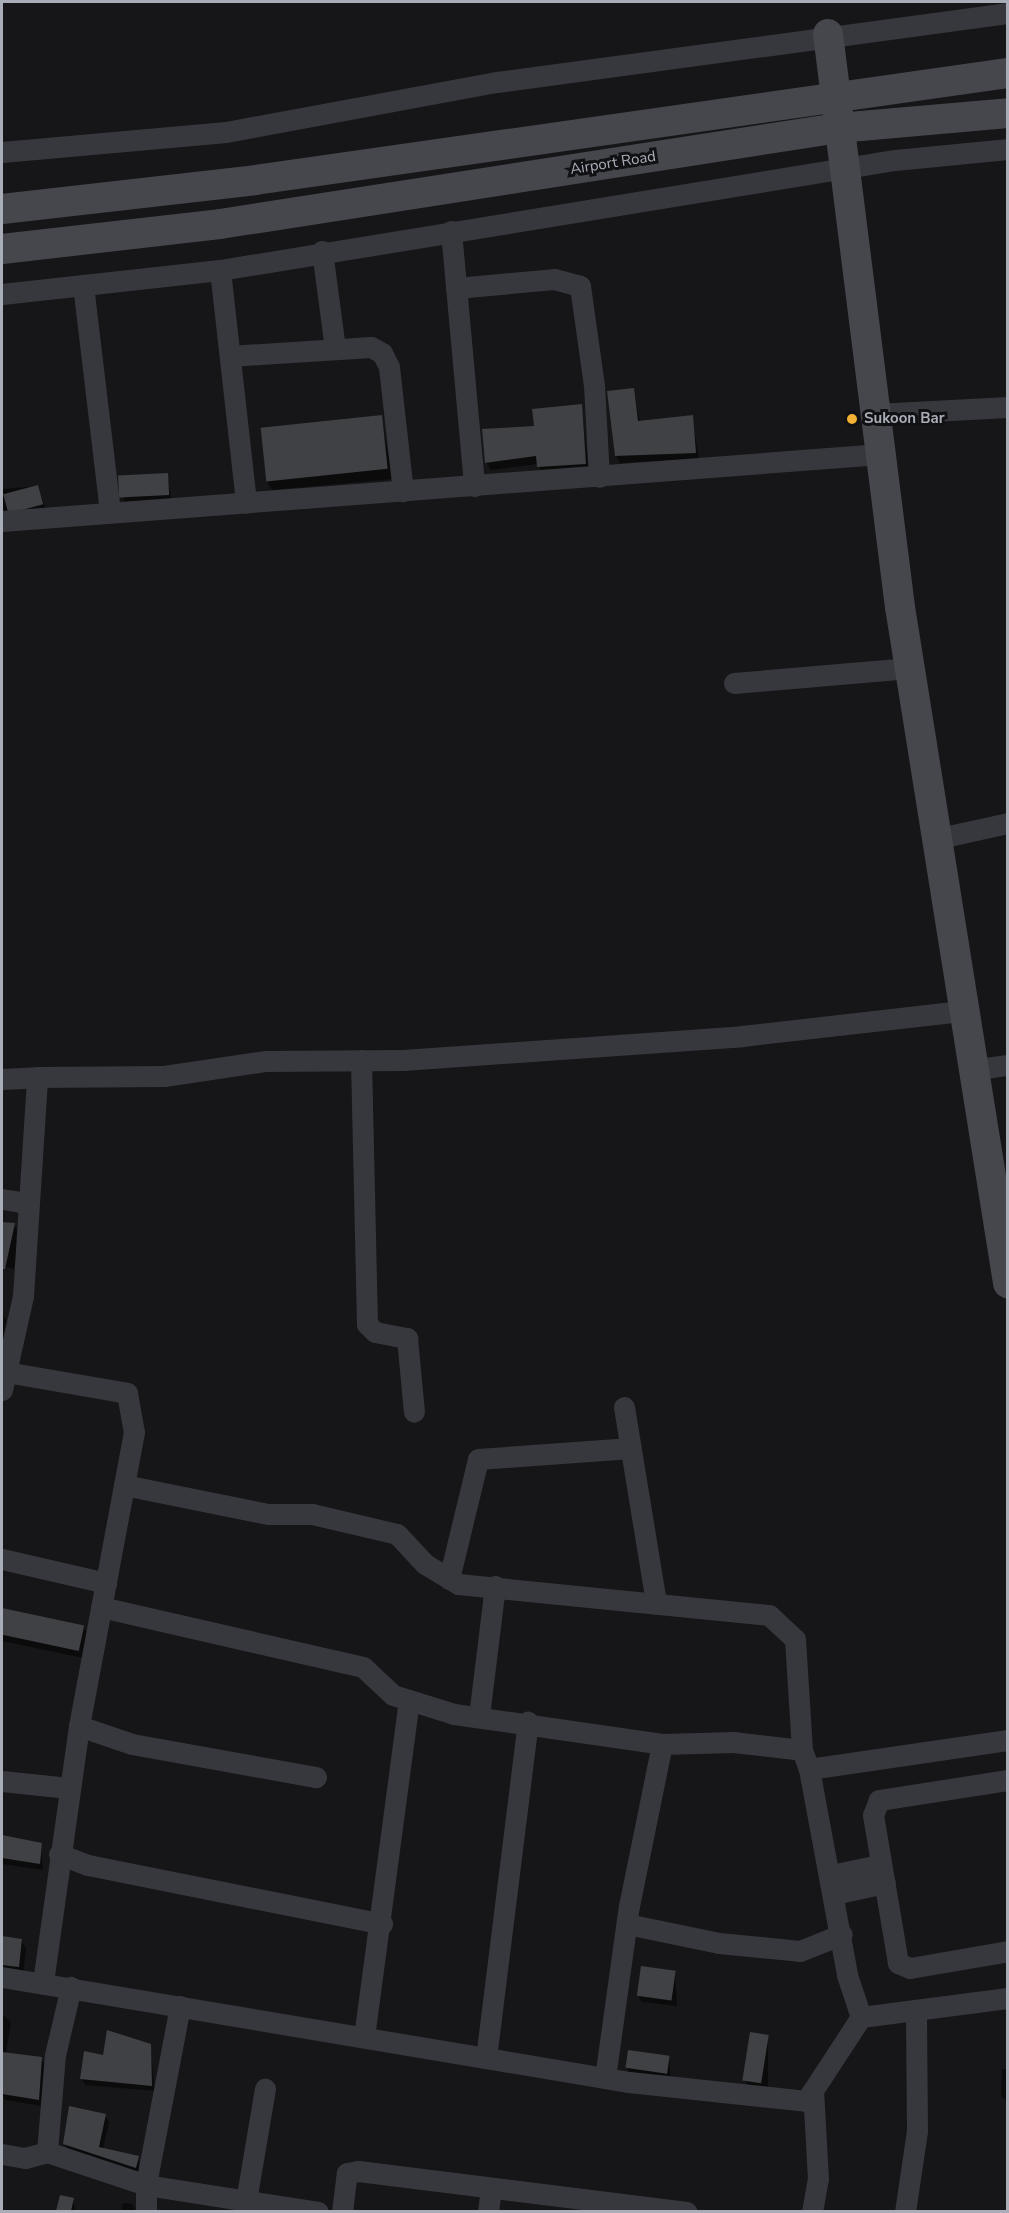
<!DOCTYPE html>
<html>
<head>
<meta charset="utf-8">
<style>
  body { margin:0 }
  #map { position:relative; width:1009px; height:2213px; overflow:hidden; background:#161618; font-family:"Nunito Sans",sans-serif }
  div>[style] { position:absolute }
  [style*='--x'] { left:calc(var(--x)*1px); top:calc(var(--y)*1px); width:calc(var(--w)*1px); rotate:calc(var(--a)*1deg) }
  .shadow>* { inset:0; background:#0007 }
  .building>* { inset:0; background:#404145; transform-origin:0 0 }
  .street>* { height:21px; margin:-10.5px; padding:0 10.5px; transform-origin:10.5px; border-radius:10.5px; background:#37383d }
  .secondary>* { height:30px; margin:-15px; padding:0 15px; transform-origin:15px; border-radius:15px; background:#45474d }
  .dots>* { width:16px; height:16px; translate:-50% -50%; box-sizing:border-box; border:3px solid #111113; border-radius:50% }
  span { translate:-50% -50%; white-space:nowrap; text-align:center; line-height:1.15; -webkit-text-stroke:6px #111113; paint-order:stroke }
  .street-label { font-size:15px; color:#a8adb8 }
  .poi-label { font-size:15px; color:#a8adb8; font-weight:700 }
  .left { translate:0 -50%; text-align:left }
  .frame { position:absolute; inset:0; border:3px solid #a8adb8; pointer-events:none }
</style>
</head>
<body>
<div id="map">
  <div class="shadow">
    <i style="clip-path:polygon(633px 390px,640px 422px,692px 416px,699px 459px,620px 463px,616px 456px)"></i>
    <i style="clip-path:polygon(581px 406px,589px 471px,543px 475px,538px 464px,491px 470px,486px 462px,536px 428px)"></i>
    <i style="clip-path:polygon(381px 417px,393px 479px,272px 490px,266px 480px)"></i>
    <i style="clip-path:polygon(167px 474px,172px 502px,127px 505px,123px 499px)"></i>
    <i style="clip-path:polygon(38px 486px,46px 510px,2px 514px,2px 489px)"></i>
    <i style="clip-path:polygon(2px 1223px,14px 1225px,20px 1235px,14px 1269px,2px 1266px)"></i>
    <i style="clip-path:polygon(2px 1313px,6px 1320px,2px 1345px)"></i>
    <i style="clip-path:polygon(2px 1612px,83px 1626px,88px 1635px,83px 1658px,2px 1641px)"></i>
    <i style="clip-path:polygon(3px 1837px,41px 1844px,43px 1870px,2px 1864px)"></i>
    <i style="clip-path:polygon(2px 1937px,21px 1940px,26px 1949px,23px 1975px,2px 1970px)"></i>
    <i style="clip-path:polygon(675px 1973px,677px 2006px,642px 2002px,638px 1995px)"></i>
    <i style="clip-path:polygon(2px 2015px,11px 2022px,6px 2054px,41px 2059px,45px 2065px,42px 2106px,5px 2100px,2px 2094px)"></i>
    <i style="clip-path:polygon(768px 2036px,768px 2090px,749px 2088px,745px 2081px)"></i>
    <i style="clip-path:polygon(150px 2045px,155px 2091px,85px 2085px,82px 2079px,104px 2057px)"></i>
    <i style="clip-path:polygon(669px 2057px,671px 2079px,631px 2075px,627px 2068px)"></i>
    <i style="clip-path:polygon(1002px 2069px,1008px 2069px,1008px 2103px,1001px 2096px)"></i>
    <i style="clip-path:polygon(105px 2115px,109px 2122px,103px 2149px,138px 2157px,140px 2174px,69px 2150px,65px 2144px)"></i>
    <i style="clip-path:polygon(61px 2197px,73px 2200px,76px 2212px,58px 2212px)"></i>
    <i style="clip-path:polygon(123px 2203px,132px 2204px,136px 2211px,121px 2212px)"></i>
  </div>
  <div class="building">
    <i style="clip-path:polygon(634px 388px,638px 421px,693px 415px,696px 453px,615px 456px,607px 391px)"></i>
    <i style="clip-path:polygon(582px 404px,586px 464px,537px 467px,536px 456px,485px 463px,482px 429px,534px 426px,532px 409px)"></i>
    <i style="left:382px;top:415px;width:54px;height:122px;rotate:84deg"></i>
    <i style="left:168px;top:473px;width:22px;height:50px;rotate:87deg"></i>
    <i style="left:38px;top:485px;width:20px;height:36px;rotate:75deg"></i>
    <i style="clip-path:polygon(2px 1222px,15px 1223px,5px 1269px,2px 1269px)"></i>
    <i style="left:2px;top:1608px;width:84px;height:26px;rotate:12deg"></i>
    <i style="clip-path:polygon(2px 1835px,42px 1843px,40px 1864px,2px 1858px)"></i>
    <i style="clip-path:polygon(2px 1936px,22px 1939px,19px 1967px,2px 1965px)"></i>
    <i style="left:641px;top:1966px;width:35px;height:30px;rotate:8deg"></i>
    <i style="clip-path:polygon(107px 2030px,151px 2044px,152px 2086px,80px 2079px,84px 2051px,103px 2055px)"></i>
    <i style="left:750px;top:2032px;width:19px;height:49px;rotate:9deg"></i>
    <i style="left:628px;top:2050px;width:42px;height:18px;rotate:8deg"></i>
    <i style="clip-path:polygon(2px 2052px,42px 2057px,39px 2100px,2px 2094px)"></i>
    <i style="clip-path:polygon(69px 2106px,106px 2114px,99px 2147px,139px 2156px,136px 2168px,63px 2144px)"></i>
    <i style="clip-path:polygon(60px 2195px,74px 2198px,71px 2211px,56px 2211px)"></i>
  </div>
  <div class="street">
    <i style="--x:2;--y:152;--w:225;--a:-5.1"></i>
    <i style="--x:226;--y:132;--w:276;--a:-10.5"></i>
    <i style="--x:497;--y:82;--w:516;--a:-7.69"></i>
    <i style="--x:451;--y:231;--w:256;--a:84.8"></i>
    <i style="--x:322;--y:251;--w:99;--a:82.4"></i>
    <i style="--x:220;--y:270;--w:234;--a:83.6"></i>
    <i style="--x:83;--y:285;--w:229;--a:83.2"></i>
    <i style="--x:456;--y:288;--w:98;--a:-5.2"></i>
    <i style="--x:554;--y:279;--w:27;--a:15"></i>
    <i style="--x:580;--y:286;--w:100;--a:82"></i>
    <i style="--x:594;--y:385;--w:92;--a:86.9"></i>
    <i style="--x:2;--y:294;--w:219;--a:-6.3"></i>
    <i style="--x:220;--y:270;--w:684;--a:-9.26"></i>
    <i style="--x:895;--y:160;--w:114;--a:-5.6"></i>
    <i style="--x:230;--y:356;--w:141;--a:-3.7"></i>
    <i style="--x:371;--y:347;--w:13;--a:29"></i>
    <i style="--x:382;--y:353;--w:16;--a:63"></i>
    <i style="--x:389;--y:367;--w:125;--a:83.6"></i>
    <i style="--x:875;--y:414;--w:133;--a:-3"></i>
    <i style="--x:2;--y:521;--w:881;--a:-4.36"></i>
    <i style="--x:734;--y:683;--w:176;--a:-4.9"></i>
    <i style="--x:935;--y:839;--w:75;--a:-12.4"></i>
    <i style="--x:361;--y:1060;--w:264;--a:88.7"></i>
    <i style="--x:367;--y:1324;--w:11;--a:45"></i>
    <i style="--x:375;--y:1332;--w:33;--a:11"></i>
    <i style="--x:407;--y:1338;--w:74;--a:84.6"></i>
    <i style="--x:971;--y:1070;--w:37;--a:-8"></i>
    <i style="--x:2;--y:1079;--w:35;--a:-3"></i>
    <i style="--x:2;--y:1199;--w:26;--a:9"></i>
    <i style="--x:6;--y:1372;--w:123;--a:9.8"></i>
    <i style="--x:127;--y:1393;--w:40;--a:80"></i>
    <i style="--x:134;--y:1432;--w:299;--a:100.6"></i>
    <i style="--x:79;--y:1726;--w:260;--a:98"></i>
    <i style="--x:2;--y:1390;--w:96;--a:-77.4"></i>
    <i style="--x:23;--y:1296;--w:219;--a:-86.3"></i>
    <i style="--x:37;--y:1077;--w:127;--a:-0.5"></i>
    <i style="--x:164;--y:1076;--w:103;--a:-8.4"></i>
    <i style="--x:266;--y:1061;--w:137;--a:-0.4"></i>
    <i style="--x:403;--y:1060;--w:340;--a:-4"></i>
    <i style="--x:742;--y:1036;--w:221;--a:-6.5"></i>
    <i style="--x:624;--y:1407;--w:199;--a:80.7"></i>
    <i style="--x:124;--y:1485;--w:147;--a:11.4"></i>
    <i style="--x:268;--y:1514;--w:44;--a:0"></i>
    <i style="--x:312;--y:1514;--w:87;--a:13.2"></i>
    <i style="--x:397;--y:1534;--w:41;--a:47"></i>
    <i style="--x:425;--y:1564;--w:39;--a:31"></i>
    <i style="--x:458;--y:1584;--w:313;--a:5.7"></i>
    <i style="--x:769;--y:1615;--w:35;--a:43"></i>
    <i style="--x:795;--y:1639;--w:111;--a:86.4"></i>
    <i style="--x:2;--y:1559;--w:107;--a:13"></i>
    <i style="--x:449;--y:1579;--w:123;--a:-76.4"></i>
    <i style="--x:478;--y:1459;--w:153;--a:-4.1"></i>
    <i style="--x:101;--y:1607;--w:269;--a:12.9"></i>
    <i style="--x:363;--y:1667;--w:41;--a:43"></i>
    <i style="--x:393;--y:1695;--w:64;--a:17.3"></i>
    <i style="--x:454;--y:1714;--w:210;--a:8.2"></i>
    <i style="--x:662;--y:1744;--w:71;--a:-1.6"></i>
    <i style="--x:733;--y:1742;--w:69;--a:6.6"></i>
    <i style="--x:802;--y:1750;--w:20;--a:70"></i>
    <i style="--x:809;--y:1769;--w:201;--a:-8.3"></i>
    <i style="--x:479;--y:1716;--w:131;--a:-83"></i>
    <i style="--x:79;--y:1726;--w:56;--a:18.8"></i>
    <i style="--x:132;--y:1744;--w:187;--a:10.2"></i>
    <i style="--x:809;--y:1769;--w:209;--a:79.5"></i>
    <i style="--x:847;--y:1975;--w:44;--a:71.6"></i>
    <i style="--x:1008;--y:1780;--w:131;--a:171.2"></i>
    <i style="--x:879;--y:1800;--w:16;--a:112"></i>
    <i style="--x:873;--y:1815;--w:150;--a:80.4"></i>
    <i style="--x:898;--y:1963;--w:13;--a:23"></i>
    <i style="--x:910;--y:1968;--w:99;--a:-9.8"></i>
    <i style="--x:2;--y:1781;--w:67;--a:6"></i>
    <i style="--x:59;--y:1854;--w:31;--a:21"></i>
    <i style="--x:88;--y:1865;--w:300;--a:11.3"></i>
    <i style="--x:831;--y:1875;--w:49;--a:-11.8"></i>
    <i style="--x:834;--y:1894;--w:52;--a:-12.2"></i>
    <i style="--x:627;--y:1924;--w:94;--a:11.7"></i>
    <i style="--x:719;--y:1943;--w:81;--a:5.6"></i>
    <i style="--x:800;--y:1951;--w:45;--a:-22"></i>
    <i style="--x:2;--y:1977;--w:636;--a:9.51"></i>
    <i style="--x:629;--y:2082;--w:178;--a:6.1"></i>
    <i style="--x:806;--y:2101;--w:100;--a:-56.8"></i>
    <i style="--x:861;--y:2017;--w:148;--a:-7.4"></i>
    <i style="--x:180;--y:2006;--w:182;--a:100.8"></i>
    <i style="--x:146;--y:2185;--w:174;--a:8.9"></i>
    <i style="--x:364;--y:2037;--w:340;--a:-82.4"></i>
    <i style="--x:486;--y:2058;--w:339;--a:-82.9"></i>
    <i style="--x:605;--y:2078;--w:174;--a:-82.1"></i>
    <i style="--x:629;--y:1906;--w:165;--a:-78.5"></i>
    <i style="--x:47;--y:2152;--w:104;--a:18.4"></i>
    <i style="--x:146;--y:2185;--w:27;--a:90"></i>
    <i style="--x:2;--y:2154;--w:23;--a:10"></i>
    <i style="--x:25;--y:2158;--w:23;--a:-15"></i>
    <i style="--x:47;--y:2152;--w:97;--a:-85.3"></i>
    <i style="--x:55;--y:2055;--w:70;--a:-76.8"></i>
    <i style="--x:246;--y:2201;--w:114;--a:-80.4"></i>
    <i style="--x:342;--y:2212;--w:39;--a:-83"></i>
    <i style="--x:347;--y:2173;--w:11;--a:-10"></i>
    <i style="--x:358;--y:2171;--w:331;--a:7.1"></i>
    <i style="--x:488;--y:2212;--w:24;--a:-83"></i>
    <i style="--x:812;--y:2212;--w:34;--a:-80"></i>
    <i style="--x:818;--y:2179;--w:89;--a:-93.2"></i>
    <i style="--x:905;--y:2212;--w:82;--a:-81.6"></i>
    <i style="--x:917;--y:2131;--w:121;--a:-90.5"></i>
  </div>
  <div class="secondary">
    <i style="--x:828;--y:34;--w:578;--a:82.84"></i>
    <i style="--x:900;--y:607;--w:685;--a:80.92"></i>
    <i style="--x:2;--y:209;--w:255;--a:-6.5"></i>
    <i style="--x:255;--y:180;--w:761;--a:-8.09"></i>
    <i style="--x:2;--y:249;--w:219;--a:-6.5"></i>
    <i style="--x:220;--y:224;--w:625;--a:-8.83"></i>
    <i style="--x:838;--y:128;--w:171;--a:-5"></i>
  </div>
  <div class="dots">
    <i style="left:852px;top:419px;background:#f2b134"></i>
  </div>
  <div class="street-label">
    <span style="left:613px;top:163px;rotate:-9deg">Airport Road</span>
  </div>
  <div class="poi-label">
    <span class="left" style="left:864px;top:419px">Sukoon Bar</span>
  </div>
  <div class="frame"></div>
</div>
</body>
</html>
